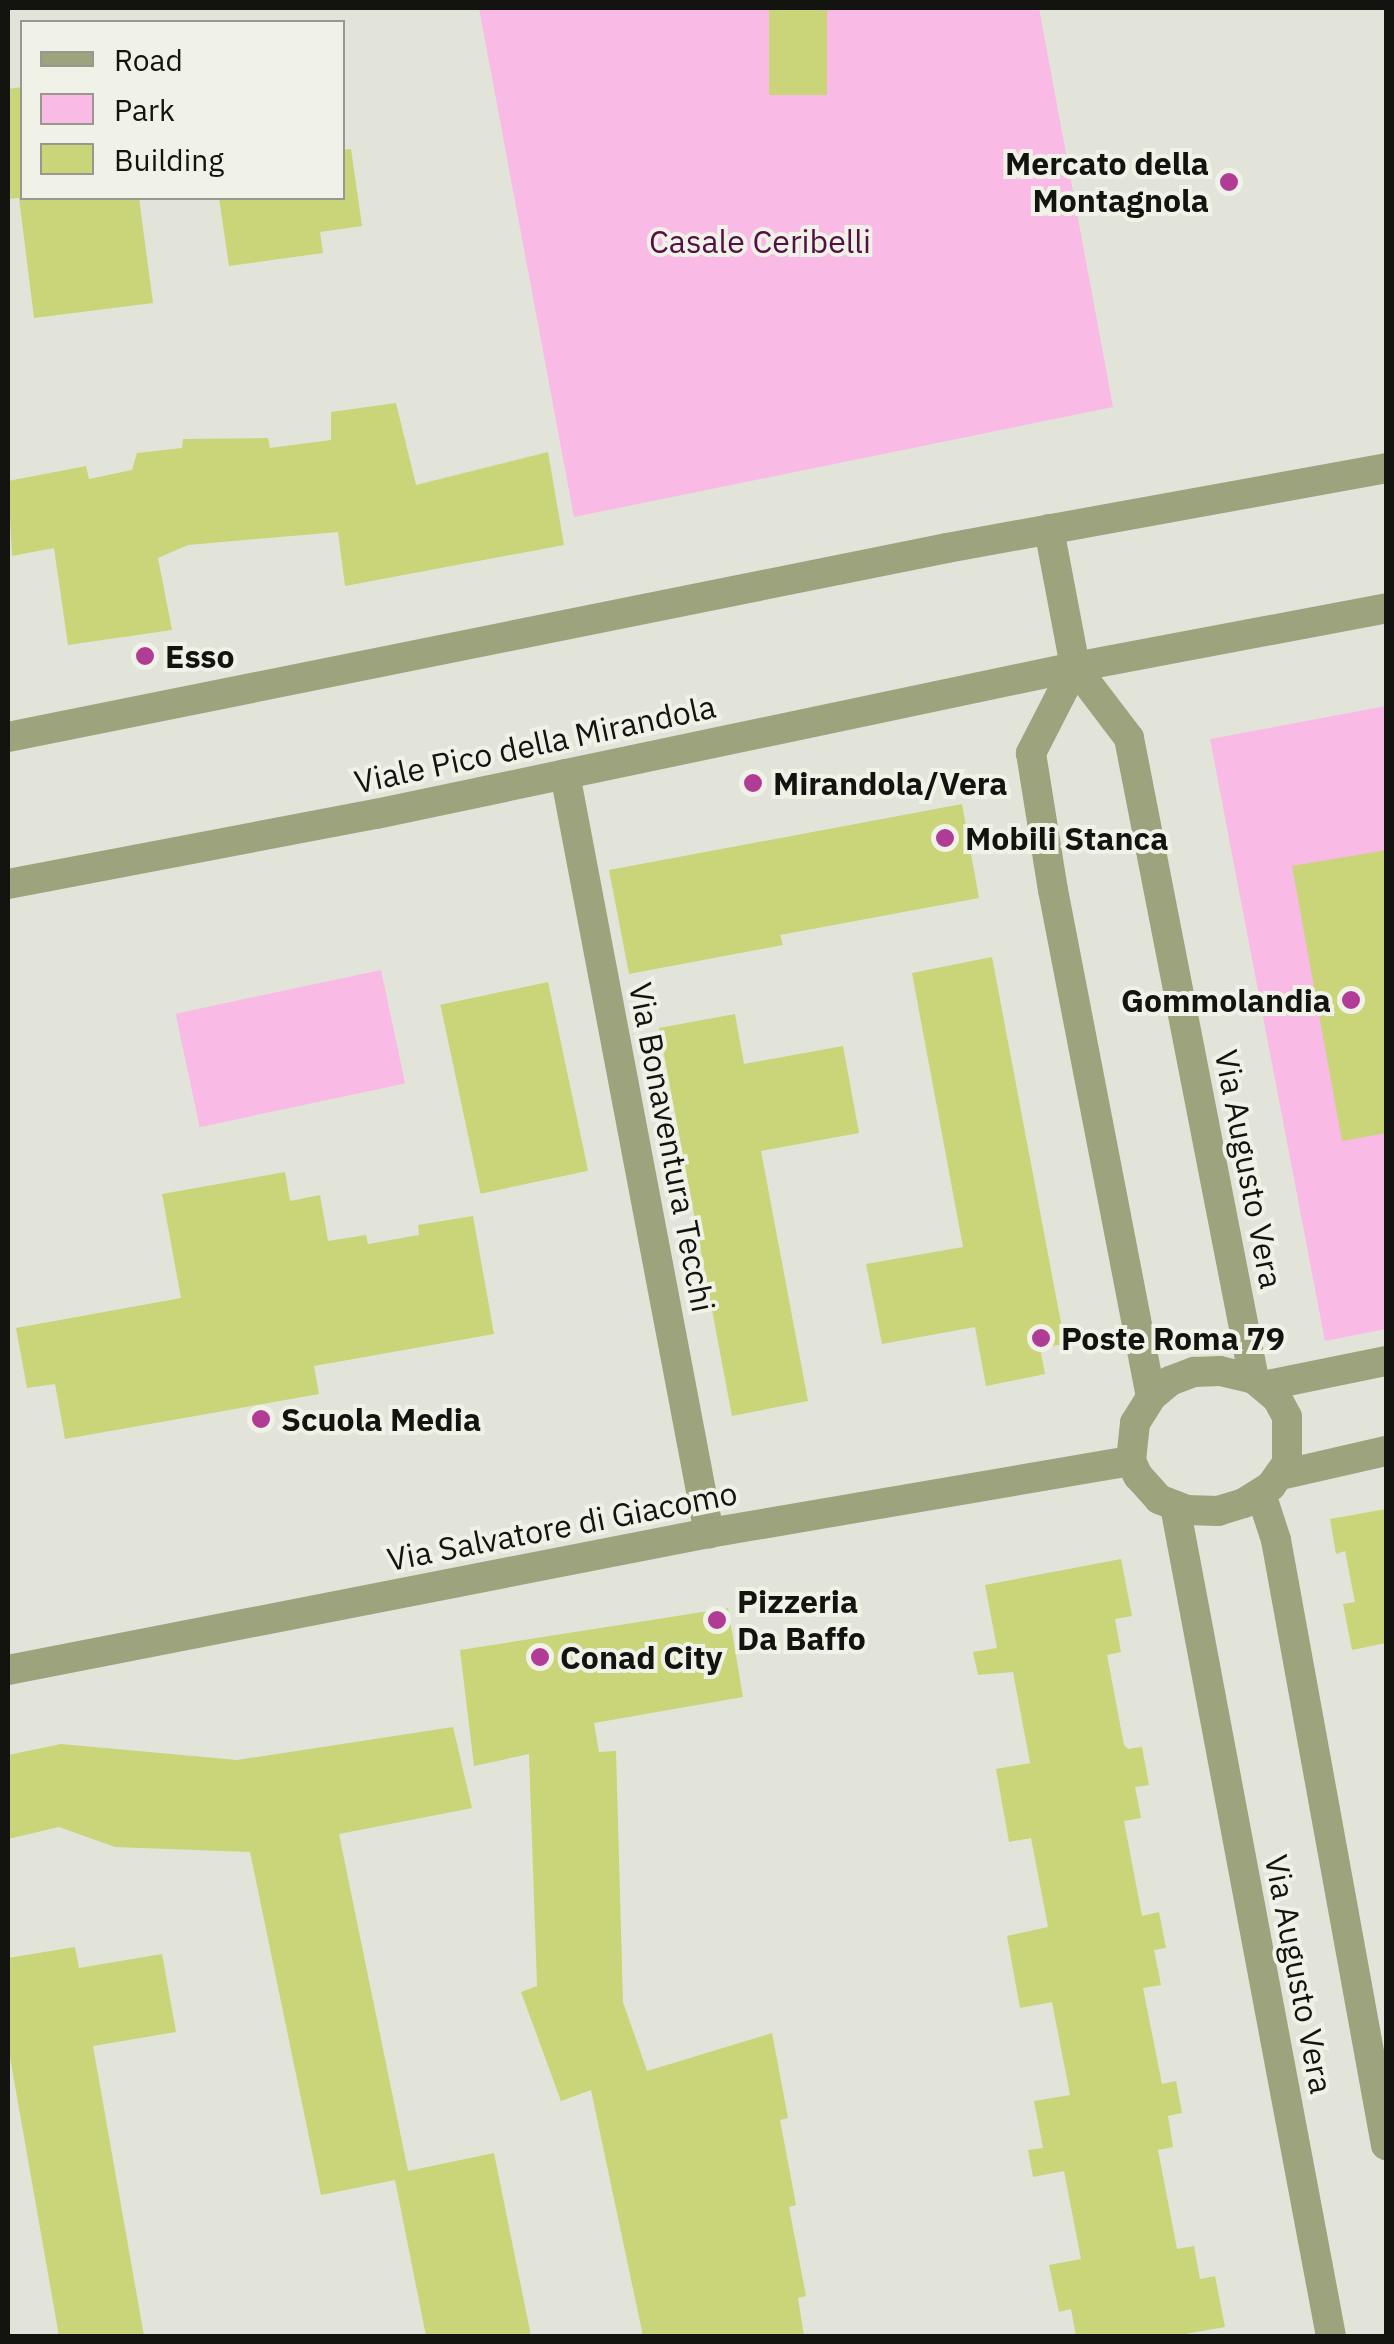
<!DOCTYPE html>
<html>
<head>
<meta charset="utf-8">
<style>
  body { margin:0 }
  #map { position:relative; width:1394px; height:2344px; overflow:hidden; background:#e2e4da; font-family:"IBM Plex Sans",sans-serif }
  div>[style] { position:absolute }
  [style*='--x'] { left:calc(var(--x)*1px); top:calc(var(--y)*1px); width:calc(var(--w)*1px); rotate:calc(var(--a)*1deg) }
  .green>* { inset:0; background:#f9bae5; transform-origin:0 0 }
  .building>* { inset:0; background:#cad478; transform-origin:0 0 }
  .minor>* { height:30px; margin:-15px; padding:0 15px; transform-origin:15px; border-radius:15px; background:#9da37d }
  .dots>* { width:28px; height:28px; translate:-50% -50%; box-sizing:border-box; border:5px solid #f0f1e7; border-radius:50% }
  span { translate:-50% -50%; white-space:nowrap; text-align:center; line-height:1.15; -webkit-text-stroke:8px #f0f1e7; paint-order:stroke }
  .poi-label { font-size:32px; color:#131310; font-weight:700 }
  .right { translate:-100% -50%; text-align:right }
  .left { translate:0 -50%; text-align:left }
  .park-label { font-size:32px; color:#540f45 }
  .street-label { font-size:32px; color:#131310 }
  .frame { position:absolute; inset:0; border:10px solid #131310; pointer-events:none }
  .legend { position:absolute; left:20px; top:20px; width:325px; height:180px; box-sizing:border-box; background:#f0f1e7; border:2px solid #989891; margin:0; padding:12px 18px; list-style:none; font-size:30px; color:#131310 }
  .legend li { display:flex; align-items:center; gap:20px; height:50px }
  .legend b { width:50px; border:2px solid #989891 }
</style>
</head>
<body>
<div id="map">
  <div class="green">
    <i style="clip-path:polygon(479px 8px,1039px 8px,1113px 407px,574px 517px)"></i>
    <i style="clip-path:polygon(1386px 706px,1386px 1329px,1325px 1341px,1210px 739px)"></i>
    <i style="left:381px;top:970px;width:116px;height:210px;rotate:78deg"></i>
  </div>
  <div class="building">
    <i style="left:769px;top:8px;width:58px;height:87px"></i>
    <i style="clip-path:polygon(22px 87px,22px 198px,139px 198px,153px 303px,34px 318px,19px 198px,8px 199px,8px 89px)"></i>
    <i style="clip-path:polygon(351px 149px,362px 226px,320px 232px,323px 253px,229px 266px,219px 198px,342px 198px,342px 150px)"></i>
    <i style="clip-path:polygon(396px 403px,416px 485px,548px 452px,564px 545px,345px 586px,338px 532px,188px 545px,158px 558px,172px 630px,68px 645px,54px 548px,12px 556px,8px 481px,86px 466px,89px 479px,132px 470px,137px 453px,182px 448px,183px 439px,268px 438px,270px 448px,331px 440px,331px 412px)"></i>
    <i style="clip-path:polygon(962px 804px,979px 898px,780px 935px,783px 945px,629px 974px,609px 870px)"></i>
    <i style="clip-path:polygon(1386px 850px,1386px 1133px,1342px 1141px,1292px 866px)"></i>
    <i style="clip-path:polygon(992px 957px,1065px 1344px,1040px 1348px,1045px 1374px,986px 1386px,975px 1327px,882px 1344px,866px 1264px,963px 1247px,912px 973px)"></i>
    <i style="left:548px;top:982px;width:193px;height:110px;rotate:78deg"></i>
    <i style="clip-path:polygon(735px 1014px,744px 1064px,843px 1046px,859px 1133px,761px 1151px,808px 1401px,732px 1416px,659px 1028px)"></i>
    <i style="clip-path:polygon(285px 1172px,290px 1201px,320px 1195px,328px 1241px,366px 1235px,368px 1244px,419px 1235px,418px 1225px,473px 1216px,494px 1334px,314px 1366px,319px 1394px,65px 1439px,55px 1384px,27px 1388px,16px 1328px,181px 1298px,162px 1194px)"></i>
    <i style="clip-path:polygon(1386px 1509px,1386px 1643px,1352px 1650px,1343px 1604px,1355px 1602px,1345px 1551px,1336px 1554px,1330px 1519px)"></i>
    <i style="clip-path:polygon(1121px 1559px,1132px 1616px,1115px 1619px,1121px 1652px,1107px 1655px,1124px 1745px,1128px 1749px,1142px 1747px,1149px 1785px,1135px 1787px,1141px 1818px,1124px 1821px,1142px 1916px,1159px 1912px,1166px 1948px,1154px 1950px,1161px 1985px,1143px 1988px,1162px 2084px,1176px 2081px,1182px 2113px,1168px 2116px,1173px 2147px,1158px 2150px,1177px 2249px,1194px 2246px,1200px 2279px,1215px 2276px,1225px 2327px,1173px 2336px,1076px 2336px,1071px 2309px,1059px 2312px,1049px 2265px,1081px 2259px,1064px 2171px,1033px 2177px,1028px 2150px,1043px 2148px,1034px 2101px,1070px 2095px,1052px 2002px,1020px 2008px,1007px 1936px,1048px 1927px,1031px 1838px,1009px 1842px,996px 1769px,1030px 1763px,1013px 1672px,978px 1675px,973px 1652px,997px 1648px,985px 1585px)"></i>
    <i style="clip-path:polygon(728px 1608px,743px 1697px,594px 1723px,599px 1752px,616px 1751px,623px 2002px,647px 2071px,772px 2033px,788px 2118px,780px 2120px,796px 2205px,789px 2207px,806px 2296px,798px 2298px,804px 2336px,643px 2336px,591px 2090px,561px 2101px,521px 1992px,537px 1986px,529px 1754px,474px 1766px,460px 1650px)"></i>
    <i style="clip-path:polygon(453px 1727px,472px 1808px,339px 1834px,408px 2171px,494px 2153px,531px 2336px,426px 2336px,395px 2180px,321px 2195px,250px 1852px,115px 1847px,59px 1827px,8px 1839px,8px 1755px,61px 1744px,237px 1760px)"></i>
    <i style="clip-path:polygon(75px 1947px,79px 1968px,162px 1954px,176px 2032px,93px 2046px,144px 2336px,59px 2336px,8px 2046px,8px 1958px)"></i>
  </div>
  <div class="minor">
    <i style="--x:1049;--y:529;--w:140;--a:79.3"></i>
    <i style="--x:1075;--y:667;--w:89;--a:52.7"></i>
    <i style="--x:1129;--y:738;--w:653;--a:78.97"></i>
    <i style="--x:1075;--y:667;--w:97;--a:117.1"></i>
    <i style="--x:1031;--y:753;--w:139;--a:80.9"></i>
    <i style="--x:1053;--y:890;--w:516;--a:79.06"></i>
    <i style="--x:8;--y:737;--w:958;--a:-11.38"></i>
    <i style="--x:947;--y:548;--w:446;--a:-10.3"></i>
    <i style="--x:565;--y:774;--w:773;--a:79.26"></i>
    <i style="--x:8;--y:884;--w:375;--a:-10.8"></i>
    <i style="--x:376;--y:814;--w:714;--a:-11.88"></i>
    <i style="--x:1075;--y:667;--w:317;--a:-10.7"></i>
    <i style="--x:1220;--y:1371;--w:35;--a:13"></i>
    <i style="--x:1254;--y:1379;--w:30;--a:40"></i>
    <i style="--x:1277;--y:1398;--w:21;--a:62"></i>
    <i style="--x:1287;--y:1417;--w:46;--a:90"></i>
    <i style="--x:1287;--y:1463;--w:28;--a:125"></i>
    <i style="--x:1271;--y:1486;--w:32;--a:148"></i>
    <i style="--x:1244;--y:1503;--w:27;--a:163"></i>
    <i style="--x:1218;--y:1511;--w:31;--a:-178"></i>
    <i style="--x:1187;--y:1510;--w:30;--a:-159"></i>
    <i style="--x:1159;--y:1499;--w:31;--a:-132"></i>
    <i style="--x:1138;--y:1476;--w:17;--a:-115"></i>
    <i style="--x:1131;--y:1461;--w:38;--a:-84"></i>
    <i style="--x:1135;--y:1423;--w:31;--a:-58"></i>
    <i style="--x:1151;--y:1397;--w:25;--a:-40"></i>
    <i style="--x:1170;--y:1381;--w:26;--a:-21"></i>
    <i style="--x:1194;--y:1372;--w:26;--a:-2"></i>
    <i style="--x:1263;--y:1386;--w:126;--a:-11.5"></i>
    <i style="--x:1281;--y:1475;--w:108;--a:-12.9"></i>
    <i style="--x:1261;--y:1494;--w:48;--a:71.9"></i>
    <i style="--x:1276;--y:1540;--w:615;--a:79.7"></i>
    <i style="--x:1175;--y:1506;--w:845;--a:79.36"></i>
    <i style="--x:8;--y:1670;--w:714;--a:-11.06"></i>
    <i style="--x:709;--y:1533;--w:428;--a:-9.7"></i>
  </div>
  <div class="dots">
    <i style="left:1229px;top:182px;background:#b13c95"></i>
    <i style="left:145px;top:656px;background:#b13c95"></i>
    <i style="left:753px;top:783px;background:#b13c95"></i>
    <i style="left:945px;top:838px;background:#b13c95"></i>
    <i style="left:1351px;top:1000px;background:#b13c95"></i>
    <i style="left:1041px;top:1338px;background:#b13c95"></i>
    <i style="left:261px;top:1419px;background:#b13c95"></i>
    <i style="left:717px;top:1620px;background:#b13c95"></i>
    <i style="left:540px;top:1657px;background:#b13c95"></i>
  </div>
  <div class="poi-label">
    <span class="right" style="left:1209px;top:182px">Mercato della<br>Montagnola</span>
    <span class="left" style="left:165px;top:656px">Esso</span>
    <span class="left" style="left:773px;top:783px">Mirandola/Vera</span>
    <span class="left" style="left:965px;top:838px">Mobili Stanca</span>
    <span class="right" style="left:1331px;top:1000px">Gommolandia</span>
    <span class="left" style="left:1061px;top:1338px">Poste Roma 79</span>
    <span class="left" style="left:281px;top:1419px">Scuola Media</span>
    <span class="left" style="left:737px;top:1620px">Pizzeria<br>Da Baffo</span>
    <span class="left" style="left:560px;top:1657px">Conad City</span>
  </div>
  <div class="park-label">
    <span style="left:760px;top:241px">Casale Ceribelli</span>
  </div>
  <div class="street-label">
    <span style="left:535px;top:744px;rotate:-12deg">Viale Pico della Mirandola</span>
    <span style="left:672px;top:1147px;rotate:79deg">Via Bonaventura Tecchi</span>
    <span style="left:1249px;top:1169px;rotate:79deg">Via Augusto Vera</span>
    <span style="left:562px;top:1526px;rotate:-11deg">Via Salvatore di Giacomo</span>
    <span style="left:1299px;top:1974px;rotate:79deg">Via Augusto Vera</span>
  </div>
  <div class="frame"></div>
  <ul class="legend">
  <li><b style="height:12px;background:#9da37d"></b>Road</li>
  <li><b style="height:28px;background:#f9bae5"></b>Park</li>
  <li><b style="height:28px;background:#cad478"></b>Building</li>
  </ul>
</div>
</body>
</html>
